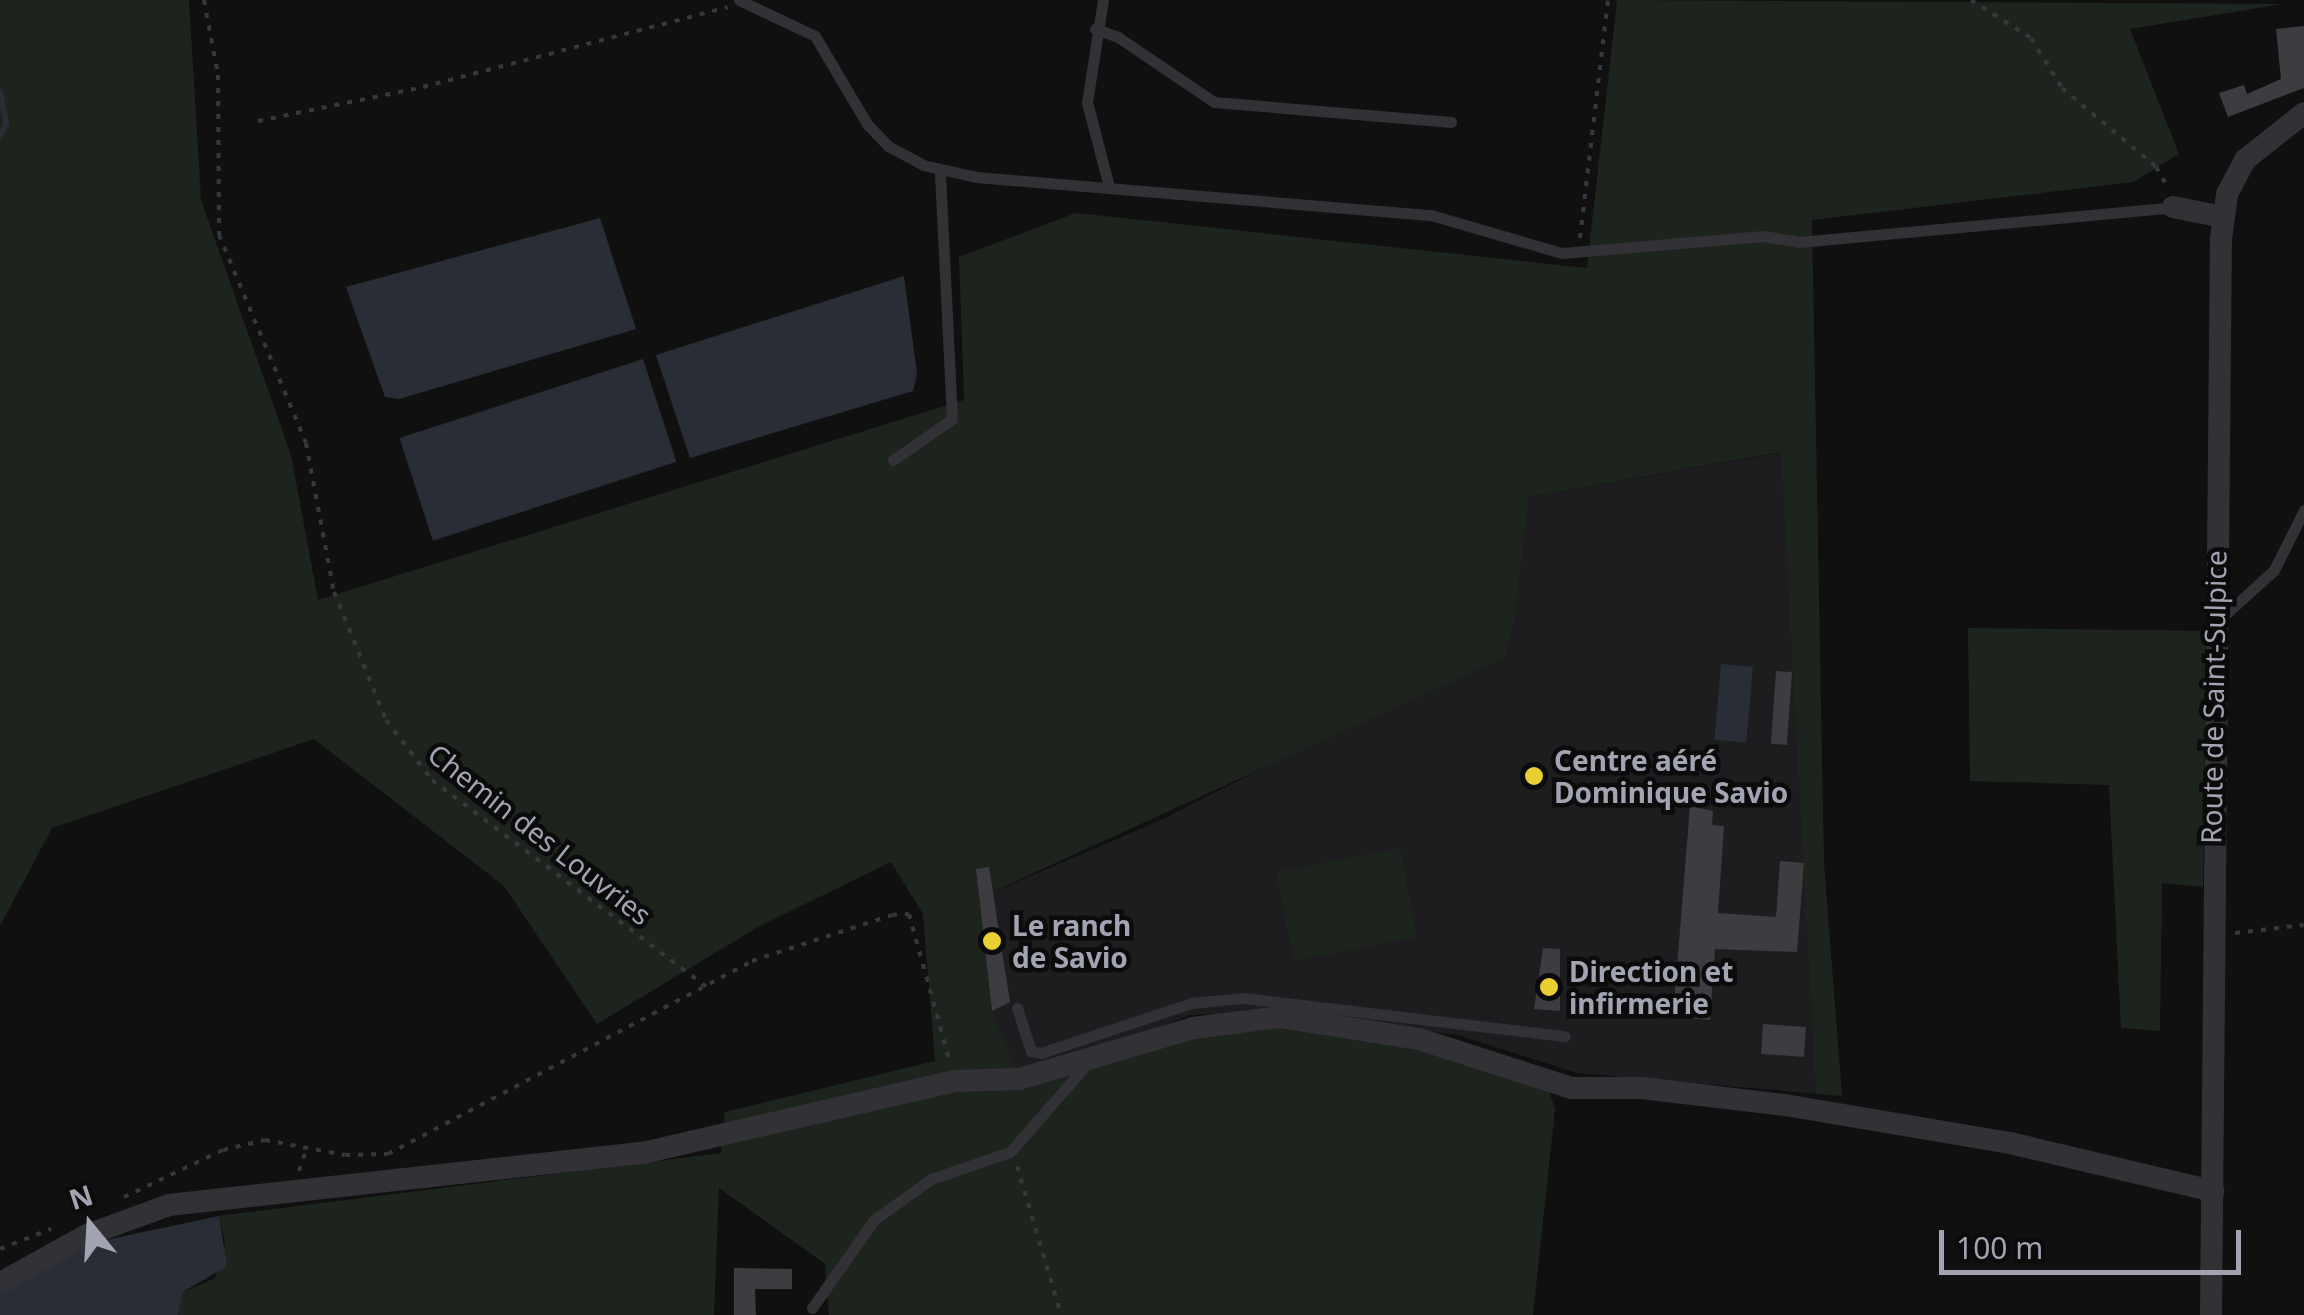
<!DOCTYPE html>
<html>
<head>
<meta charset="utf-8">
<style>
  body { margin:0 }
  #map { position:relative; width:2304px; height:1315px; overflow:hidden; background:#101011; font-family:"Noto Sans",sans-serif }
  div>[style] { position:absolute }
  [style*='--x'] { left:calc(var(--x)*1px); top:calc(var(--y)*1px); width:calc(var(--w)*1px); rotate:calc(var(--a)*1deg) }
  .built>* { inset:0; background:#1d1c1e }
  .green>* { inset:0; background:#1d241e; transform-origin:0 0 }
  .water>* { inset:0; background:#292e36; transform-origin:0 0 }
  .stream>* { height:6px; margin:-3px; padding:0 3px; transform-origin:3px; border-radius:3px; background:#292e36 }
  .building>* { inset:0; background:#3d3d41; transform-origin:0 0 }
  .path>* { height:4px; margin-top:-2px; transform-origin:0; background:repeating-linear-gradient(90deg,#37383d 0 5px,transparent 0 13px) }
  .service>* { height:11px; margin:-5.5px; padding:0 5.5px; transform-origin:5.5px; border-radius:5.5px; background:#313136 }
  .minor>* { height:22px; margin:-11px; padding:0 11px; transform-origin:11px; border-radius:11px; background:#313136 }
  .dots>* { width:28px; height:28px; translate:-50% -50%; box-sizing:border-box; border:5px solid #0b0b0c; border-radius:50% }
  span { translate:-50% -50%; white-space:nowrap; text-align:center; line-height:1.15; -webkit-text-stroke:9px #0b0b0c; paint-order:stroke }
  .street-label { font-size:28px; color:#a2a4b2 }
  .poi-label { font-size:28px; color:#a2a4b2; font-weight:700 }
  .left { translate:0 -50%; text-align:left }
  .north { position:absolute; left:40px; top:1175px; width:100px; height:100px; -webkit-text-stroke:8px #0b0b0c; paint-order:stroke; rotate:342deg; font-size:28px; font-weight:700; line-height:40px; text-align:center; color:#a2a4b2 }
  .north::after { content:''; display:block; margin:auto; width:35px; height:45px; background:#a2a4b2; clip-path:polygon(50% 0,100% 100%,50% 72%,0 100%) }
  .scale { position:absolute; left:1939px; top:1230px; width:302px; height:45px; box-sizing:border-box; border:5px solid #a2a4b2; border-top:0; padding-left:12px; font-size:30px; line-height:35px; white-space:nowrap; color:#a2a4b2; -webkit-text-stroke:8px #0b0b0c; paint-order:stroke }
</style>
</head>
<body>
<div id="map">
  <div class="built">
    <i style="clip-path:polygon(1812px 447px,1824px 865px,1842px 1096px,1577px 1073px,1458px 1035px,1280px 1012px,1190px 1015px,1113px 1045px,1015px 1069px,992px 1011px,979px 898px,1161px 820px,1334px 732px,1516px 611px,1529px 497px)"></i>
  </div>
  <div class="green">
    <i style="clip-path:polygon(0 0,189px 0,201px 200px,291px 455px,318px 600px,964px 400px,959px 257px,1076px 213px,1587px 268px,1617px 0,2283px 4px,2130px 29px,2179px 154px,2133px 182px,1812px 220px,1824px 865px,1842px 1096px,1816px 1094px,1781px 452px,1529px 497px,1516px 611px,1504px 658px,979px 898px,992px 1011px,1023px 1085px,1196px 1038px,1282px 1024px,1436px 1052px,1549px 1091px,1555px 1109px,1533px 1315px,829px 1315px,825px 1264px,719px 1188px,714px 1315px,178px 1315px,183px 1292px,215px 1278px,225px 1243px,219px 1216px,721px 1153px,725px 1112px,935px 1061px,923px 914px,891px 862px,758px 927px,597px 1024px,504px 886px,314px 739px,52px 828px,0 926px)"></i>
    <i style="clip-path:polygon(1968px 628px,2206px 631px,2203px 887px,2162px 883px,2160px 1031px,2121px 1028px,2109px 785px,1970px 781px)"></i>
    <i style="left:1400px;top:848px;width:91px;height:126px;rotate:79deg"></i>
  </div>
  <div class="water">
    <i style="clip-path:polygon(600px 218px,636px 329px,399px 399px,385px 397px,346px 287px)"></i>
    <i style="clip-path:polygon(904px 276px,917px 374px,913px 391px,690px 458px,656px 355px)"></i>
    <i style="left:643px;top:359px;width:108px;height:256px;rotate:72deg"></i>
    <i style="left:1721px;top:664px;width:32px;height:76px;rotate:5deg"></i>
    <i style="clip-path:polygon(219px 1216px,227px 1266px,183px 1292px,178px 1315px,0 1315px,0 1294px,46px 1263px,101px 1241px)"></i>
  </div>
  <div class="stream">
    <i style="--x:0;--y:92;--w:33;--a:79"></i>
    <i style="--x:6;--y:124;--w:14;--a:115"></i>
  </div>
  <div class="building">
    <i style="clip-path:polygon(2304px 26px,2304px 88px,2228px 117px,2219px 93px,2244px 85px,2247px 94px,2281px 79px,2276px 29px)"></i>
    <i style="left:1776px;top:671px;width:16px;height:73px;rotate:4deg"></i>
    <i style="clip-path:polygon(1690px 806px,1713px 811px,1712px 825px,1724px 826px,1718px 913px,1776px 917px,1780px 861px,1804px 863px,1797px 952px,1715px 949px,1710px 1020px,1673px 1017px)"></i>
    <i style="clip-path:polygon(989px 867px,1010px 1002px,992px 1011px,976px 869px)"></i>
    <i style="clip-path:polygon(1543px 948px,1560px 949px,1560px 1011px,1534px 1009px)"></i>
    <i style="left:1763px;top:1024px;width:43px;height:30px;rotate:4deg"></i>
    <i style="clip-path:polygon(734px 1268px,792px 1269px,792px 1289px,755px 1289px,756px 1315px,734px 1315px)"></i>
  </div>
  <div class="path">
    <i style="--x:204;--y:0;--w:76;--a:79.4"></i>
    <i style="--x:218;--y:75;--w:160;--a:89.6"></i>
    <i style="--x:219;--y:235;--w:225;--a:67.3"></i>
    <i style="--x:306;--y:443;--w:152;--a:79.4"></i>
    <i style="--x:334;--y:592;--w:138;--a:67.9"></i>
    <i style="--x:386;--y:720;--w:76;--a:52.5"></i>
    <i style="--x:432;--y:780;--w:344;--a:37"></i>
    <i style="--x:1971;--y:0;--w:71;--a:32.3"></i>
    <i style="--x:2031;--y:38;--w:59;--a:58.2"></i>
    <i style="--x:2062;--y:88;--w:123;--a:40"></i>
    <i style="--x:2156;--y:167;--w:22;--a:60"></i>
    <i style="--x:258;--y:121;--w:168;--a:-11.6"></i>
    <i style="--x:423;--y:87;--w:315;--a:-14.7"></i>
    <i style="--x:1580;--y:238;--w:240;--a:-83.3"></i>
    <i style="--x:2235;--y:933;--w:69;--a:-6.6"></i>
    <i style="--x:1017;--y:1166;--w:155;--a:73.5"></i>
    <i style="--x:299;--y:1171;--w:26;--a:-72"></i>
    <i style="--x:124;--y:1197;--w:110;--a:-25.4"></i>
    <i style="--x:223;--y:1150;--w:43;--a:-13.4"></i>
    <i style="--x:265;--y:1140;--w:81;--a:10.6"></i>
    <i style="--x:345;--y:1155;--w:43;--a:-1.3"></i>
    <i style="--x:388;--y:1154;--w:412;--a:-27.9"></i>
    <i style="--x:752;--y:961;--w:147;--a:-18.2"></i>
    <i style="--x:892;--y:915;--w:17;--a:-3"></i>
    <i style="--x:909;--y:914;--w:150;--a:74.6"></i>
    <i style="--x:0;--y:1249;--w:55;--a:-21.4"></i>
  </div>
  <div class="service">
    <i style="--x:739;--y:0;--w:84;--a:25.3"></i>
    <i style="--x:815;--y:36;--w:102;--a:59.4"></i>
    <i style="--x:867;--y:124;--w:30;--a:46"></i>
    <i style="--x:888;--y:146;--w:40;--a:28"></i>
    <i style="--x:923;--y:165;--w:54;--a:12.8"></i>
    <i style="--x:976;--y:177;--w:457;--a:4.8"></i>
    <i style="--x:1431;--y:215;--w:136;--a:16.2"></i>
    <i style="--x:1562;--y:253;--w:202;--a:-4.8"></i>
    <i style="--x:1763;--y:236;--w:36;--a:9"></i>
    <i style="--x:1799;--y:242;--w:376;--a:-5.3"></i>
    <i style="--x:1103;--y:0;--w:103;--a:98.9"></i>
    <i style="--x:1087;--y:102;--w:88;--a:75.5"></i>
    <i style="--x:1095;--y:29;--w:24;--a:19"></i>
    <i style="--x:1118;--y:37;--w:116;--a:34.1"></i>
    <i style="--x:1214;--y:102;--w:238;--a:4.8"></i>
    <i style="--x:893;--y:460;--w:72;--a:-34.8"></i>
    <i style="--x:952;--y:419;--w:249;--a:-92.8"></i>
    <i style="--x:2218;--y:621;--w:76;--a:-42.3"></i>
    <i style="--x:2274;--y:570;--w:67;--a:-63.4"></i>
    <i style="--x:1017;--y:1008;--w:45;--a:72"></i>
    <i style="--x:1031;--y:1051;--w:10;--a:11"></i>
    <i style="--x:1041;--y:1053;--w:158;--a:-18.4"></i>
    <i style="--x:1191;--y:1003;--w:53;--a:-5.4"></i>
    <i style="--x:1244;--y:998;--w:323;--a:6.8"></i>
    <i style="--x:812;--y:1308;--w:108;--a:-54.8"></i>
    <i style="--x:874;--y:1220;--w:70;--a:-35.7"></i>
    <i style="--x:931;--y:1179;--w:83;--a:-18.9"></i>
    <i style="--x:1010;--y:1152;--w:117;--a:-48.8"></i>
  </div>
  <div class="minor">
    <i style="--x:2173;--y:207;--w:51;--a:11.3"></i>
    <i style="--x:0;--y:1283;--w:99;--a:-28.9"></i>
    <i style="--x:87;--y:1235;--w:87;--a:-20.1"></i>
    <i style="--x:169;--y:1205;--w:481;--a:-6.3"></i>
    <i style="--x:647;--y:1152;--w:316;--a:-13"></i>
    <i style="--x:955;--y:1081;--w:64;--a:-1.8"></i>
    <i style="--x:1019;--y:1079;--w:181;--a:-16.3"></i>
    <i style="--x:1193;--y:1028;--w:88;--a:-7.2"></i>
    <i style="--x:1280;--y:1017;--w:141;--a:9"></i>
    <i style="--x:1419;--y:1039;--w:161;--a:17.8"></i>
    <i style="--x:1572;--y:1088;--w:70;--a:0"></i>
    <i style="--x:1642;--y:1088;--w:144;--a:6.8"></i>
    <i style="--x:1785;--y:1105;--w:228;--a:9.6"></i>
    <i style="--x:2010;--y:1143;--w:209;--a:13.3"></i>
    <i style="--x:2211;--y:1315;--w:1076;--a:-89.47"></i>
    <i style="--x:2221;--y:239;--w:45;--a:-82.4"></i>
    <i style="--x:2227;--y:194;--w:40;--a:-62"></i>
    <i style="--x:2246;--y:159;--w:74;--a:-38.4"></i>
  </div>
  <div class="dots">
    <i style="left:1534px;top:776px;background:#e9cf31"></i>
    <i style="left:992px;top:941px;background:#e9cf31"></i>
    <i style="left:1549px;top:987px;background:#e9cf31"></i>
  </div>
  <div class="street-label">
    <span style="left:2213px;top:697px;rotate:-89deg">Route de Saint-Sulpice</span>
    <span style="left:540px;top:834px;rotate:38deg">Chemin des Louvries</span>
  </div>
  <div class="poi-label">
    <span class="left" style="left:1554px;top:776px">Centre aéré<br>Dominique Savio</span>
    <span class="left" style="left:1012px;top:941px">Le ranch<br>de Savio</span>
    <span class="left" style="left:1569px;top:987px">Direction et<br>infirmerie</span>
  </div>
  <div class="north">N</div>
  <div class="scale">100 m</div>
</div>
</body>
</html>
